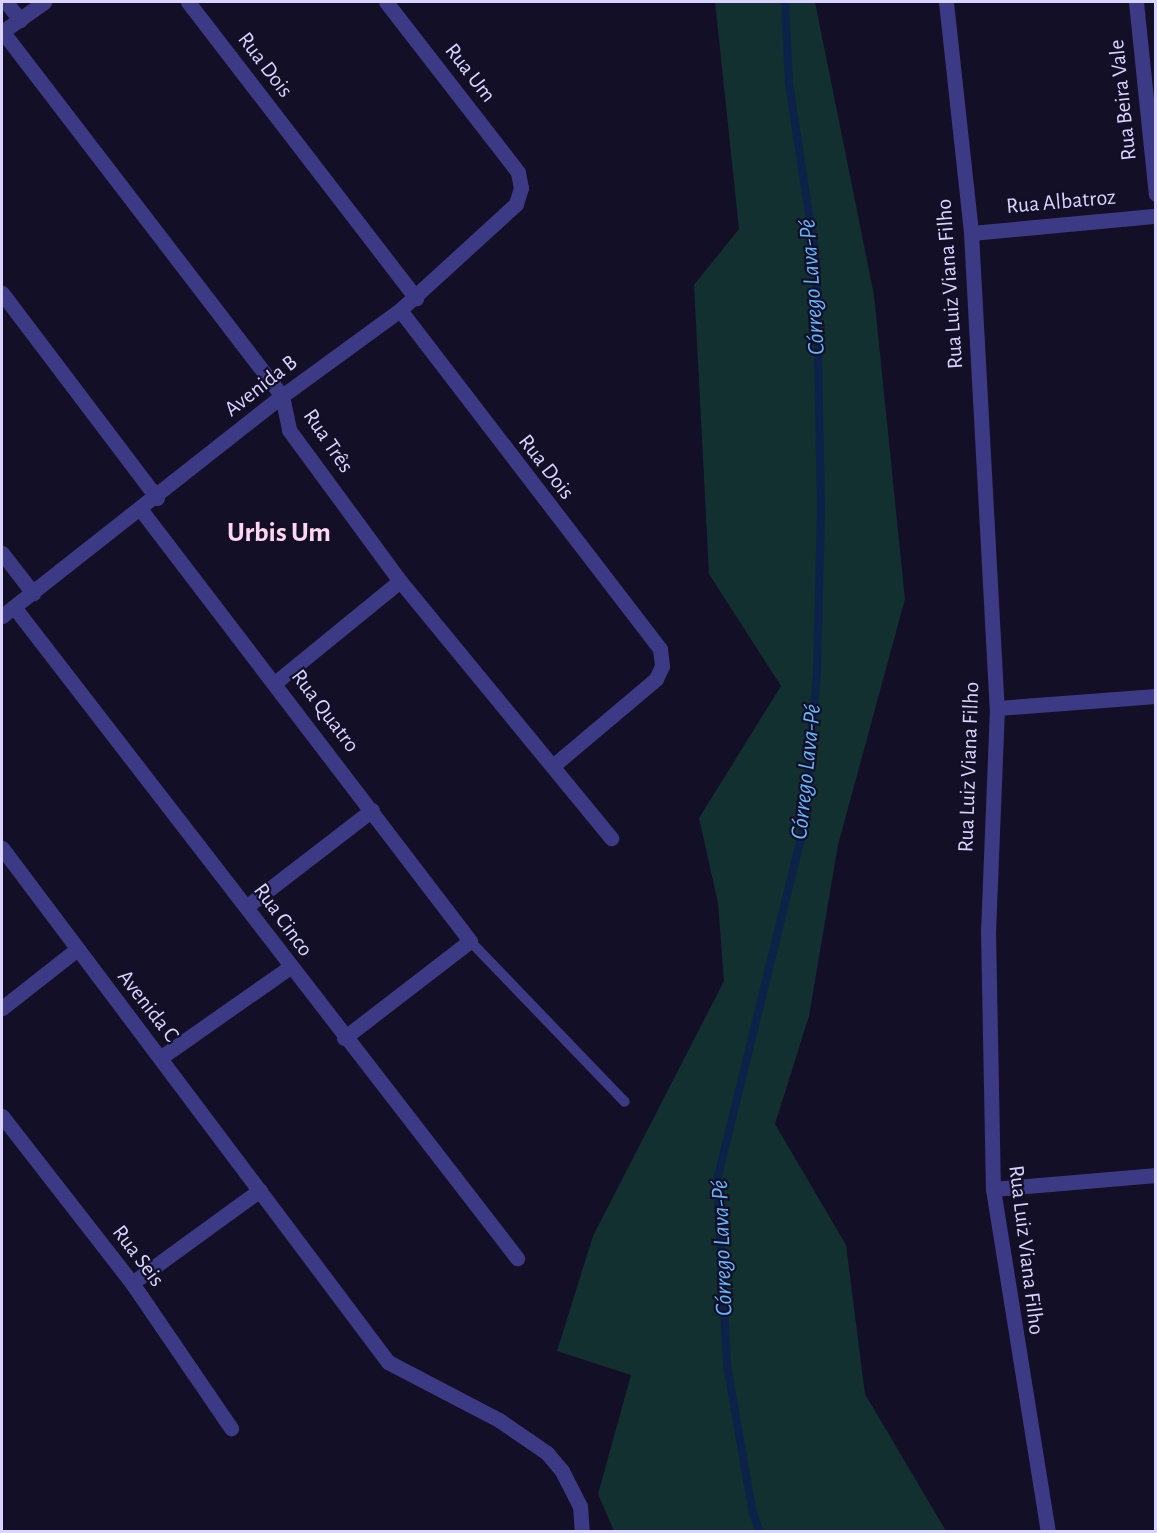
<!DOCTYPE html>
<html>
<head>
<meta charset="utf-8">
<style>
  body { margin:0 }
  #map { position:relative; width:1157px; height:1533px; overflow:hidden; background:#130f26; font-family:"Alegreya Sans",sans-serif }
  div>[style] { position:absolute }
  [style*='--x'] { left:calc(var(--x)*1px); top:calc(var(--y)*1px); width:calc(var(--w)*1px); rotate:calc(var(--a)*1deg) }
  .green>* { inset:0; background:#12302f }
  .stream>* { height:8px; margin:-4px; padding:0 4px; transform-origin:4px; border-radius:4px; background:#0c2248 }
  .service>* { height:10px; margin:-5px; padding:0 5px; transform-origin:5px; border-radius:5px; background:#3d3a85 }
  .minor>* { height:15px; margin:-7.5px; padding:0 7.5px; transform-origin:7.5px; border-radius:7.5px; background:#3d3a85 }
  span { translate:-50% -50%; white-space:nowrap; text-align:center; line-height:1.15; -webkit-text-stroke:4.5px #130f26; paint-order:stroke }
  .street-label { font-size:22px; color:#d9d4ff }
  .water-label { font-size:24px; color:#62b6ff; font-style:italic }
  .district-label { font-size:28px; color:#ffd6f0; font-weight:700 }
  .frame { position:absolute; inset:0; border:3px solid #d9d4ff; pointer-events:none }
</style>
</head>
<body>
<div id="map">
  <div class="green">
    <i style="clip-path:polygon(715px 2px,815px 2px,874px 295px,905px 599px,838px 845px,809px 1016px,775px 1124px,846px 1245px,865px 1394px,946px 1531px,614px 1531px,598px 1494px,631px 1375px,557px 1351px,593px 1236px,724px 981px,718px 903px,699px 818px,781px 686px,709px 574px,694px 285px,739px 229px)"></i>
  </div>
  <div class="stream">
    <i style="--x:760;--y:1532;--w:19;--a:-111"></i>
    <i style="--x:753;--y:1514;--w:151;--a:-99.9"></i>
    <i style="--x:727;--y:1365;--w:185;--a:-93.1"></i>
    <i style="--x:717;--y:1180;--w:364;--a:-76.2"></i>
    <i style="--x:804;--y:827;--w:155;--a:-85.2"></i>
    <i style="--x:817;--y:673;--w:163;--a:-88.6"></i>
    <i style="--x:821;--y:510;--w:250;--a:-91.1"></i>
    <i style="--x:816;--y:260;--w:179;--a:-98.7"></i>
    <i style="--x:789;--y:83;--w:81;--a:-92.8"></i>
  </div>
  <div class="service">
    <i style="--x:470;--y:941;--w:223;--a:46.1"></i>
  </div>
  <div class="minor">
    <i style="--x:6;--y:2;--w:23;--a:52"></i>
    <i style="--x:188;--y:2;--w:374;--a:52.4"></i>
    <i style="--x:946;--y:2;--w:232;--a:83.8"></i>
    <i style="--x:971;--y:233;--w:476;--a:86.9"></i>
    <i style="--x:997;--y:708;--w:223;--a:92.3"></i>
    <i style="--x:988;--y:931;--w:258;--a:88.9"></i>
    <i style="--x:993;--y:1189;--w:347;--a:80.9"></i>
    <i style="--x:1136;--y:2;--w:193;--a:84.1"></i>
    <i style="--x:2;--y:31;--w:460;--a:52.5"></i>
    <i style="--x:282;--y:396;--w:35;--a:78"></i>
    <i style="--x:289;--y:430;--w:187;--a:53.7"></i>
    <i style="--x:400;--y:581;--w:333;--a:50.6"></i>
    <i style="--x:2;--y:32;--w:52;--a:-35.5"></i>
    <i style="--x:971;--y:233;--w:186;--a:-5.3"></i>
    <i style="--x:2;--y:293;--w:257;--a:52.9"></i>
    <i style="--x:400;--y:310;--w:427;--a:52.5"></i>
    <i style="--x:660;--y:649;--w:17;--a:83"></i>
    <i style="--x:662;--y:666;--w:14;--a:115"></i>
    <i style="--x:656;--y:679;--w:133;--a:139.9"></i>
    <i style="--x:141;--y:510;--w:542;--a:52.64"></i>
    <i style="--x:470;--y:941;--w:159;--a:142.4"></i>
    <i style="--x:2;--y:553;--w:51;--a:52.2"></i>
    <i style="--x:14;--y:607;--w:823;--a:52.31"></i>
    <i style="--x:2;--y:616;--w:356;--a:-38.2"></i>
    <i style="--x:282;--y:396;--w:146;--a:-36.1"></i>
    <i style="--x:400;--y:310;--w:157;--a:-42.4"></i>
    <i style="--x:516;--y:204;--w:17;--a:-73"></i>
    <i style="--x:521;--y:188;--w:16;--a:-101"></i>
    <i style="--x:518;--y:172;--w:215;--a:-127.8"></i>
    <i style="--x:276;--y:682;--w:160;--a:-39.2"></i>
    <i style="--x:997;--y:708;--w:159;--a:-4.3"></i>
    <i style="--x:2;--y:848;--w:643;--a:53.09"></i>
    <i style="--x:388;--y:1362;--w:125;--a:27.6"></i>
    <i style="--x:499;--y:1420;--w:58;--a:34.5"></i>
    <i style="--x:547;--y:1453;--w:23;--a:50"></i>
    <i style="--x:562;--y:1471;--w:39;--a:63"></i>
    <i style="--x:580;--y:1506;--w:26;--a:86"></i>
    <i style="--x:246;--y:907;--w:159;--a:-37.6"></i>
    <i style="--x:2;--y:1008;--w:94;--a:-38.1"></i>
    <i style="--x:160;--y:1058;--w:159;--a:-35"></i>
    <i style="--x:2;--y:1116;--w:212;--a:52.1"></i>
    <i style="--x:132;--y:1283;--w:176;--a:55.7"></i>
    <i style="--x:993;--y:1189;--w:164;--a:-4.9"></i>
    <i style="--x:132;--y:1283;--w:158;--a:-36"></i>
  </div>
  <div class="street-label">
    <span style="left:265px;top:65px;rotate:53deg">Rua Dois</span>
    <span style="left:470px;top:73px;rotate:52deg">Rua Um</span>
    <span style="left:1123px;top:100px;rotate:-96deg">Rua Beira Vale</span>
    <span style="left:1061px;top:202px;rotate:-5deg">Rua Albatroz</span>
    <span style="left:950px;top:284px;rotate:-94deg">Rua Luiz Viana Filho</span>
    <span style="left:261px;top:386px;rotate:-38deg">Avenida B</span>
    <span style="left:328px;top:441px;rotate:56deg">Rua Três</span>
    <span style="left:546px;top:467px;rotate:52deg">Rua Dois</span>
    <span style="left:325px;top:711px;rotate:53deg">Rua Quatro</span>
    <span style="left:969px;top:767px;rotate:-88deg">Rua Luiz Viana Filho</span>
    <span style="left:283px;top:920px;rotate:54deg">Rua Cinco</span>
    <span style="left:148px;top:1006px;rotate:52deg">Avenida C</span>
    <span style="left:1026px;top:1250px;rotate:83deg">Rua Luiz Viana Filho</span>
    <span style="left:138px;top:1256px;rotate:53deg">Rua Seis</span>
  </div>
  <div class="water-label">
    <span style="left:813px;top:287px;rotate:-94deg">Córrego Lava-Pé</span>
    <span style="left:807px;top:772px;rotate:-84deg">Córrego Lava-Pé</span>
    <span style="left:723px;top:1248px;rotate:-92deg">Córrego Lava-Pé</span>
  </div>
  <div class="district-label">
    <span style="left:279px;top:533px">Urbis Um</span>
  </div>
  <div class="frame"></div>
</div>
</body>
</html>
